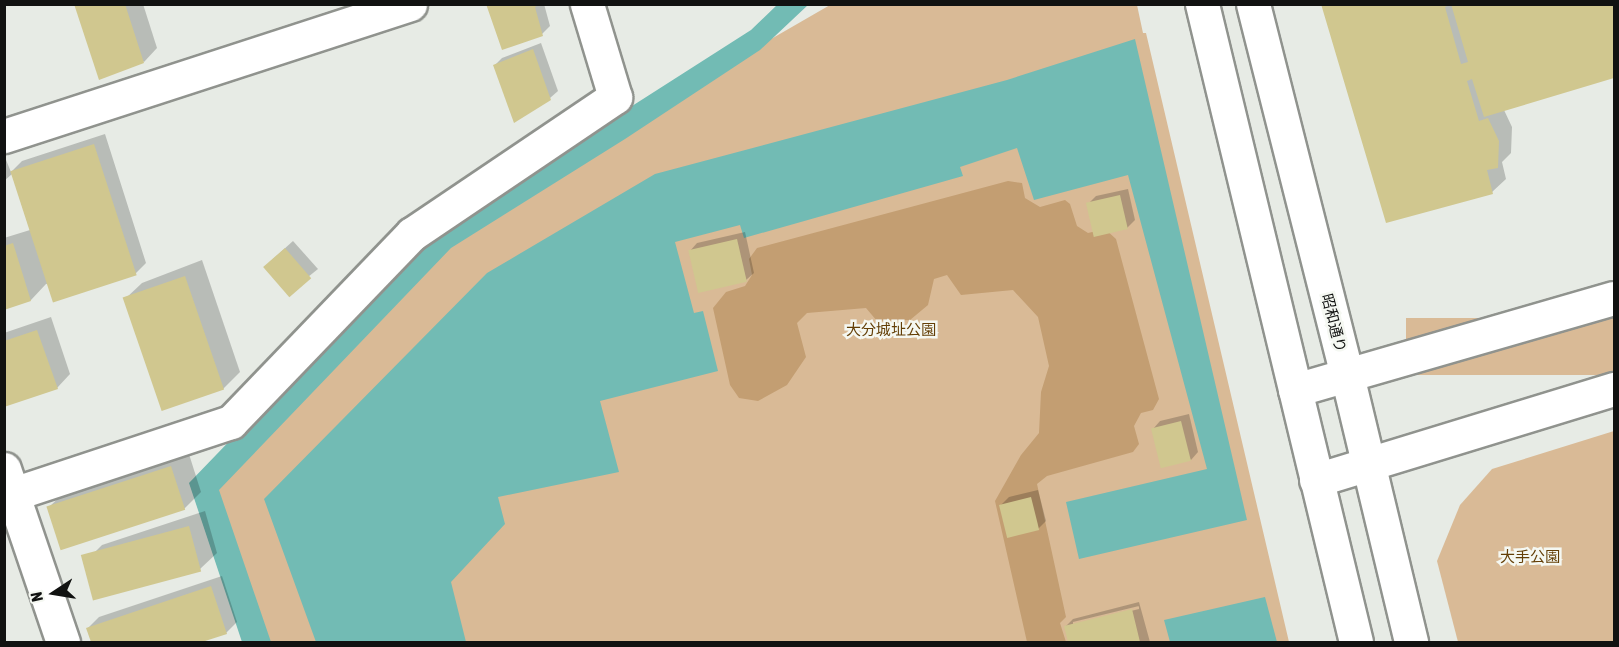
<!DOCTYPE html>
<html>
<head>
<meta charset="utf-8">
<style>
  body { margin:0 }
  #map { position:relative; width:1619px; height:647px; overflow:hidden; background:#e7ebe5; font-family:"Asap Condensed","Noto Sans JP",sans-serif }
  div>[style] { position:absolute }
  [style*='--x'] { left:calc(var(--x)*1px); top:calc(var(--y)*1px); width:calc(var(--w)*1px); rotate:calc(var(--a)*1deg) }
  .green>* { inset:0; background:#d9ba96; transform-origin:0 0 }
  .forest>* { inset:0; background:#c39e72 }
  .water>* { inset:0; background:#72bbb4 }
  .shadow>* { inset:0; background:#0003 }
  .building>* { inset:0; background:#d0c78f; transform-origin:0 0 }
  .roads { filter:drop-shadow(2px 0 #90938e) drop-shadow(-2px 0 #90938e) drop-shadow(0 2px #90938e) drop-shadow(0 -2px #90938e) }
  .street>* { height:33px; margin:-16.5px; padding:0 16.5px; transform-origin:16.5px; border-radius:16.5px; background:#fff }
  .secondary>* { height:33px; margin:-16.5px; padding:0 16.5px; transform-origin:16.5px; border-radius:16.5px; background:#fff }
  .highway>* { height:33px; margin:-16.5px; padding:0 16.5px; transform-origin:16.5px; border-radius:16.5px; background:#fff }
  span { translate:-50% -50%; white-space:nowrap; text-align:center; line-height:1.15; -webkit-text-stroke:5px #f5f8f2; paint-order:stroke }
  .street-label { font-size:15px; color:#111211 }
  .park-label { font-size:15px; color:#643f07 }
  .frame { position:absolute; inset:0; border:6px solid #111211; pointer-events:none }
  .north { position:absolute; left:24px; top:563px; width:60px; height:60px; -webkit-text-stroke:4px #f5f8f2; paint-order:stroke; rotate:258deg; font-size:16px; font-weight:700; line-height:24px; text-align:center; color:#111211 }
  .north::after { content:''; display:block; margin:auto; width:21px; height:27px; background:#111211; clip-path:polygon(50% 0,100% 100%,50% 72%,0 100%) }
</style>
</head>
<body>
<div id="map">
  <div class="green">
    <i style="clip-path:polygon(830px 5px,1137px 5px,1143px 33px,1146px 33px,1289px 642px,245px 642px,198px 484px,432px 234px)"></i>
    <i style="left:1614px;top:318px;width:57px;height:208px;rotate:90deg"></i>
    <i style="clip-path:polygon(1614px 431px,1614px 642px,1458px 642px,1437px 561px,1460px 505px,1492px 469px)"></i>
  </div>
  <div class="forest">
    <i style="clip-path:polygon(1008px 181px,1022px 183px,1025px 198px,1040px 207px,1065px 200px,1070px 204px,1077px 226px,1088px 233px,1105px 229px,1116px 239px,1159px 399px,1153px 410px,1141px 413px,1134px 426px,1139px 444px,1133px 452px,1047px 476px,1037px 484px,1066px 617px,1060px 623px,1066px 642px,1027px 642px,995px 501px,1021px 455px,1039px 433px,1041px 392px,1049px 366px,1038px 317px,1013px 290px,961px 295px,947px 275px,934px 279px,928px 305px,910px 320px,877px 321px,866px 308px,807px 313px,797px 323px,806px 357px,787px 385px,758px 401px,739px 398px,730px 385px,713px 308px,726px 292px,745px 286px,752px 275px,749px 259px,757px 248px)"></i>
  </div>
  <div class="water">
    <i style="clip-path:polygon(777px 5px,808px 5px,760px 50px,625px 139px,451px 248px,219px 490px,271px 642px,242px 642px,189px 483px,424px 239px,751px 30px)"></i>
    <i style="clip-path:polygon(1135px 39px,1247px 520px,1079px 559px,1066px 502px,1207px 469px,1128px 175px,1034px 200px,1017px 148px,960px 167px,963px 176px,744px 238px,740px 225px,675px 242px,694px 313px,703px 311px,718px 371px,600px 401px,619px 472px,498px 497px,505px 524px,451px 582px,466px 642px,316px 642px,264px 499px,487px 273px,655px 174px,1007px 80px)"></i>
    <i style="clip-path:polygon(1265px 597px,1277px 642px,1170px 642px,1164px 620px)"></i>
  </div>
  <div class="shadow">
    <i style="clip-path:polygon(75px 4px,143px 4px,157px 48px,144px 62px)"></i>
    <i style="clip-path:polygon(488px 4px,544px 4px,550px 26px,542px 34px)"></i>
    <i style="clip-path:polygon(1323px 4px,1614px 4px,1614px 77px,1504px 110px,1512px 127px,1511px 153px,1502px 162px,1506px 179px,1492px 192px)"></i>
    <i style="clip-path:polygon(541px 43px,558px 91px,550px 98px,495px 65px,502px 58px)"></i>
    <i style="clip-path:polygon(105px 134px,146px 263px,135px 274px,46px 284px,31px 300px,4px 308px,4px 238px,30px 230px,12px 174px,4px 181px,4px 155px,11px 172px,22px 161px)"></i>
    <i style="clip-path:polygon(1128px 189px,1135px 220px,1127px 228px,1088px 204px,1096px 196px)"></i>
    <i style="clip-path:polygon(745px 232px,754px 273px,746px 280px,690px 251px,697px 243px)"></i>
    <i style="clip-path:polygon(293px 241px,318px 269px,288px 293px,273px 259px)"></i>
    <i style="clip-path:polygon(202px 260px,240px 372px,223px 389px,125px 299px,142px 283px)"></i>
    <i style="clip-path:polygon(51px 317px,70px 374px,57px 388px,4px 403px,4px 333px)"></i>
    <i style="clip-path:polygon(1189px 414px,1198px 452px,1191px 460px,1153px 429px,1160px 421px)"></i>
    <i style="clip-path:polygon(188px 451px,201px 492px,184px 509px,49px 507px,66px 491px)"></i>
    <i style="clip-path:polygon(1038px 490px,1046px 521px,1038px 529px,1001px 505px,1009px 497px)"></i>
    <i style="clip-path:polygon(205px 511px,217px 553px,200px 569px,85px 562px,102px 545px)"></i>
    <i style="clip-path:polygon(222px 576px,237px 622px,226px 633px,197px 642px,92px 642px,88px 628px,99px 617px)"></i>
    <i style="clip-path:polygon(evenodd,1139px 602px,1150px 642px,1121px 642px,1120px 638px,1102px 642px,1070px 642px,1066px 626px,1073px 619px,1139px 602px,1139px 606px,1139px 609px,1073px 625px,1073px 622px,1139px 606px)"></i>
  </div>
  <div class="building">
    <i style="clip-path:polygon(74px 4px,125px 4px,144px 63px,99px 80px)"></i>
    <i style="clip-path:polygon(486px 4px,540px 4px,535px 7px,543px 36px,502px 50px)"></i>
    <i style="clip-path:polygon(1321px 4px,1451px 4px,1445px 7px,1461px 64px,1468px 62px,1451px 4px,1614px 4px,1614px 78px,1484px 117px,1472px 79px,1467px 81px,1479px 121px,1488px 118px,1499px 141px,1498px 168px,1487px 170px,1493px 194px,1386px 223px)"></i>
    <i style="clip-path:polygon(533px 49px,551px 100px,514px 123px,493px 65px)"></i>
    <i style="left:94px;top:144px;width:138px;height:88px;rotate:72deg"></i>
    <i style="left:1120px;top:195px;width:35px;height:35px;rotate:77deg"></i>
    <i style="left:737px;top:239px;width:44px;height:50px;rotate:77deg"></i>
    <i style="clip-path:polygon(13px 243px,31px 301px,4px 310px,4px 246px)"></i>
    <i style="left:285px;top:248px;width:40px;height:29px;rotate:49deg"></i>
    <i style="left:185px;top:276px;width:120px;height:66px;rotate:71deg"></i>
    <i style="clip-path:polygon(37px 330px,58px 389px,4px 407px,4px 341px)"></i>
    <i style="left:1181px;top:421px;width:41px;height:31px;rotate:76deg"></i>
    <i style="left:171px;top:466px;width:46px;height:131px;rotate:72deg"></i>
    <i style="left:1031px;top:497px;width:34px;height:33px;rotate:76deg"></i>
    <i style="left:189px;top:526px;width:47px;height:112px;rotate:75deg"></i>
    <i style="clip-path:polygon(211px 586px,227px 634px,202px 642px,91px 642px,86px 628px)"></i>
    <i style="clip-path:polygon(1132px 609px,1140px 642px,1120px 642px,1119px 640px,1108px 642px,1068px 642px,1064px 626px)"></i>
  </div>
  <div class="roads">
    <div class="street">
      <i style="--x:4;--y:136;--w:427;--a:-18"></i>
      <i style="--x:4;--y:469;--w:183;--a:71.2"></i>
      <i style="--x:4;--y:497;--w:239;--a:-18.3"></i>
      <i style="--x:231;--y:422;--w:261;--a:-46.1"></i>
      <i style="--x:412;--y:234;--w:245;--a:-34"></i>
      <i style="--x:615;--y:97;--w:97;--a:-106.8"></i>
    </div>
    <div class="secondary">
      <i style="--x:1295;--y:390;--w:332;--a:-16.1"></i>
      <i style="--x:1316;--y:480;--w:312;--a:-17"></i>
    </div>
    <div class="highway">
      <i style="--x:1202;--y:4;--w:656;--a:76.43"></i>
      <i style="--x:1253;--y:4;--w:383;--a:75.8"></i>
      <i style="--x:1347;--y:375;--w:275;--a:76.5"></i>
    </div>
  </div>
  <div class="street-label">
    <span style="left:1334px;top:323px;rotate:76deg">昭和通り</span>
  </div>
  <div class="park-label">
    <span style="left:891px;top:330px">大分城址公園</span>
    <span style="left:1530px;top:557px">大手公園</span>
  </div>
  <div class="frame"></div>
  <div class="north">N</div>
</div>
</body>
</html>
